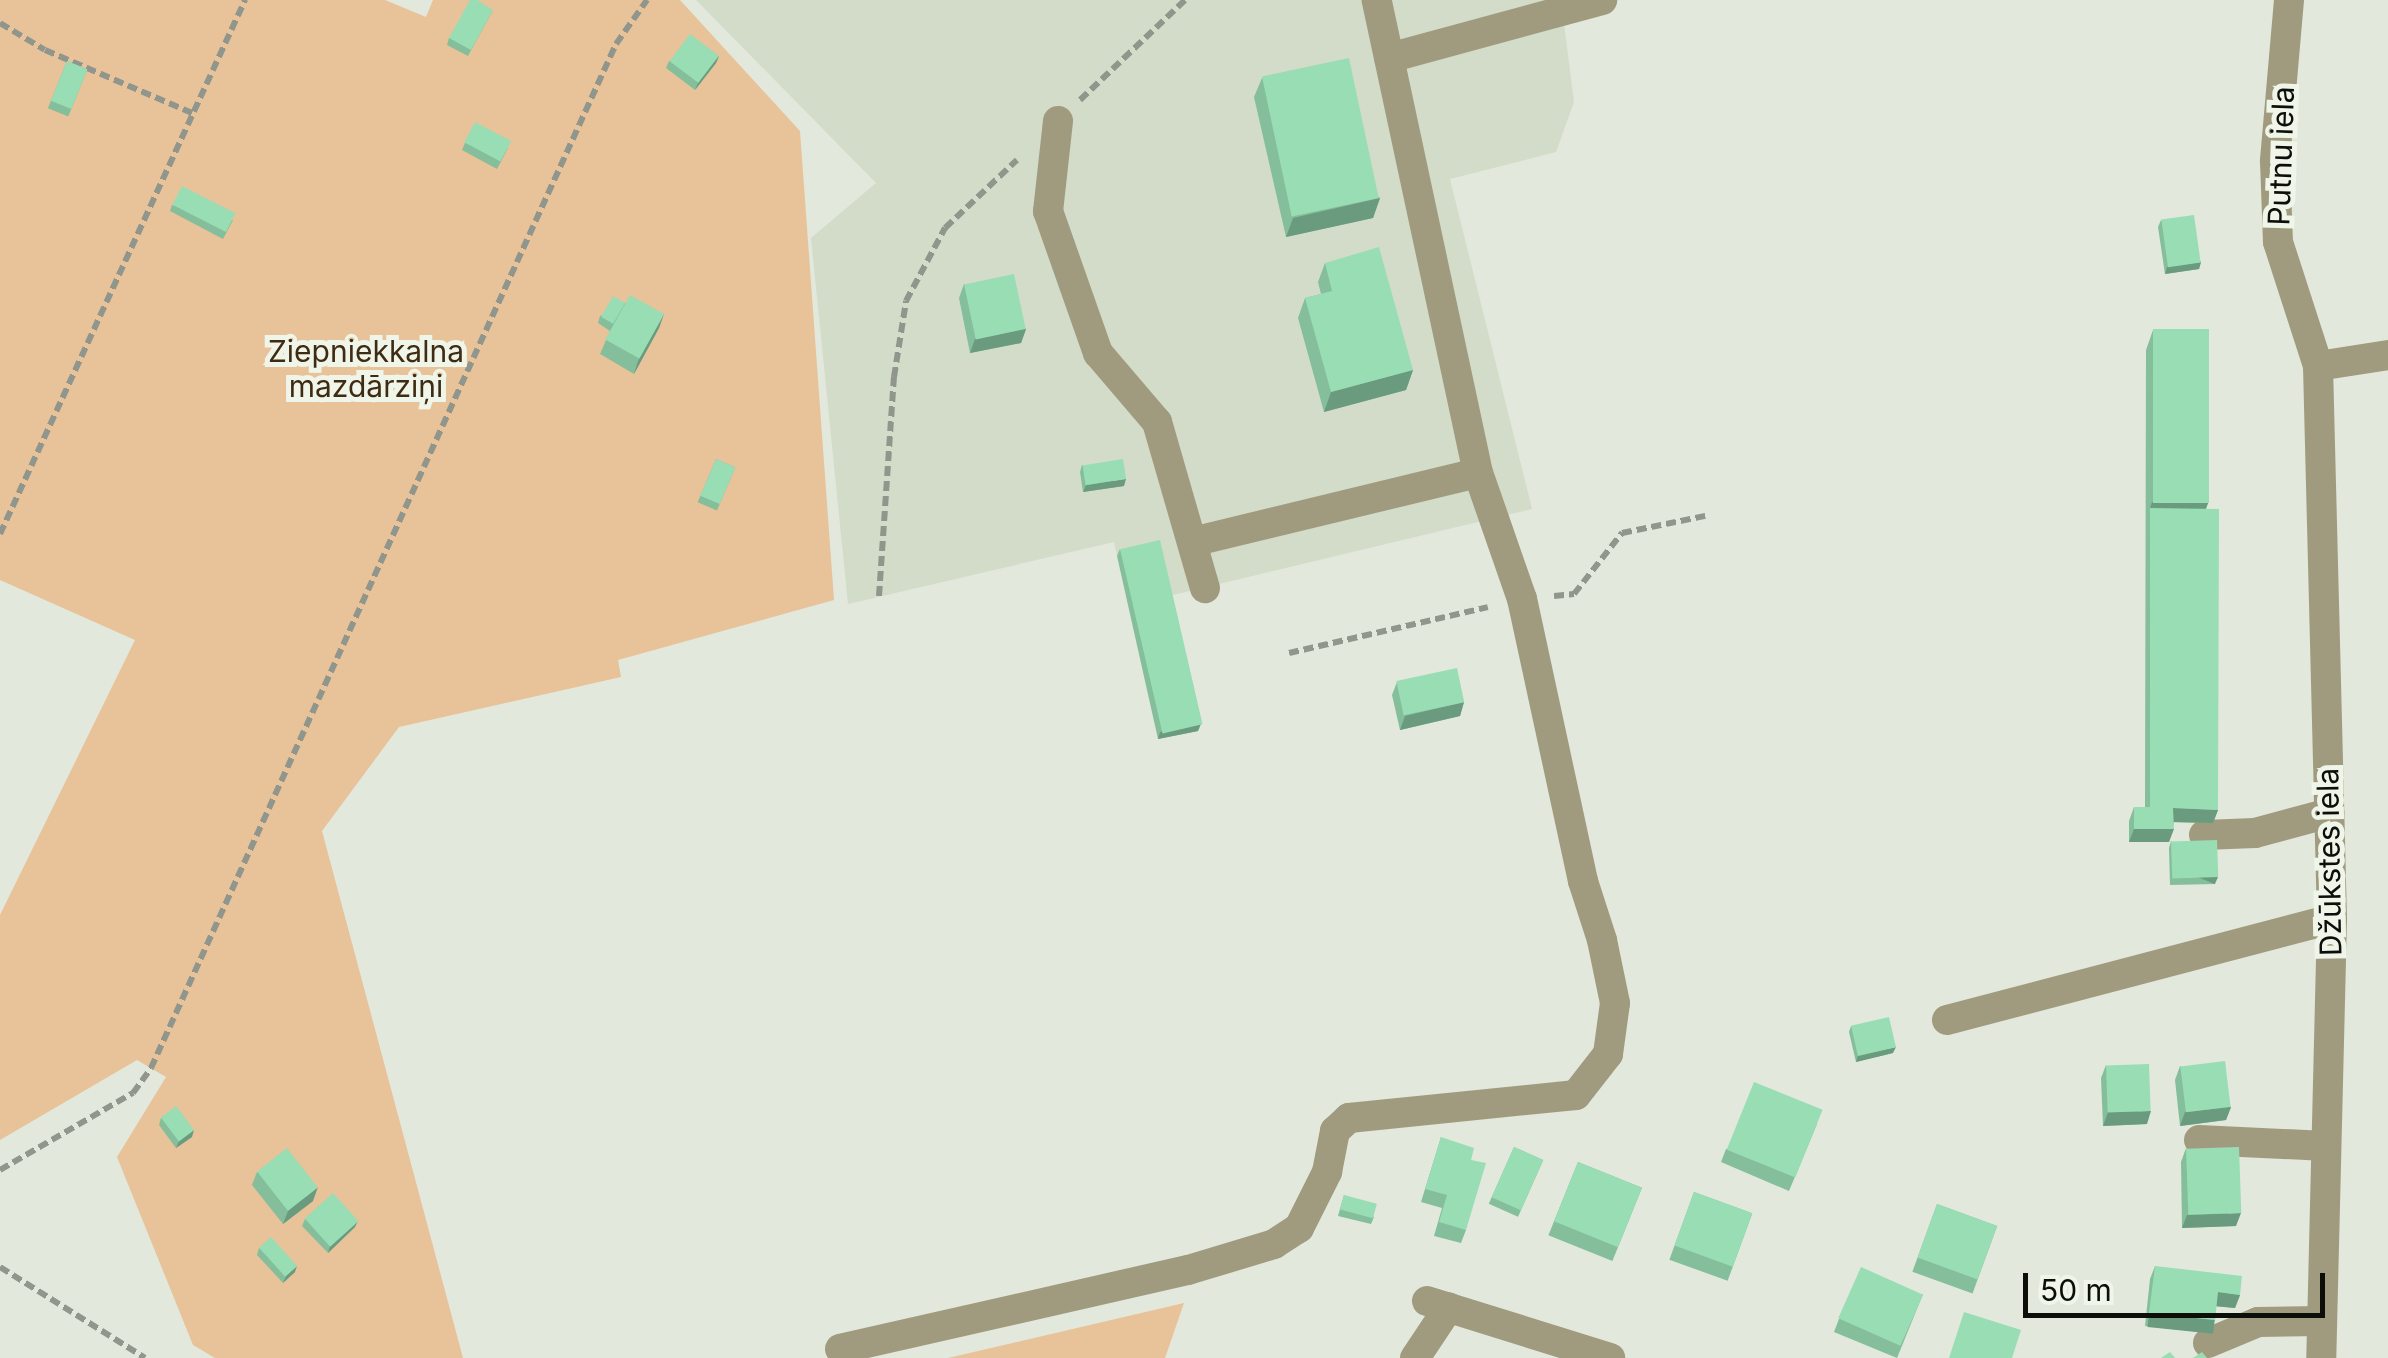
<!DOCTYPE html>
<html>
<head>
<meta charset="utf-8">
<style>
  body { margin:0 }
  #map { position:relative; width:2388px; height:1358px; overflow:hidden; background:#e2e8dc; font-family:Inter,sans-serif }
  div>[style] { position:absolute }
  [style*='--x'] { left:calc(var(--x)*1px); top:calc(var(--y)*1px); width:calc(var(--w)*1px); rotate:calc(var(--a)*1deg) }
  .built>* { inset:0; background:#d3dcc9 }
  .green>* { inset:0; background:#e8c299 }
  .path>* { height:6px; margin-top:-3px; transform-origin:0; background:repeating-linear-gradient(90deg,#91968d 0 10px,transparent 0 15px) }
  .minor>* { height:30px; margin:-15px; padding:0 15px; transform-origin:15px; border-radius:15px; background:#a09b7e }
  .wall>* { inset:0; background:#84be9b; transform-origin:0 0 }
  .shaded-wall>* { inset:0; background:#6b9b7e; transform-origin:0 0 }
  .building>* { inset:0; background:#99ddb4; transform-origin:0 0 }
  span { translate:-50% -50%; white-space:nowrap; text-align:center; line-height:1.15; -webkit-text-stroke:10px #eff5e9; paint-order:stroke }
  .street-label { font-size:30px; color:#0c0e0a }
  .park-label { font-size:30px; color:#3f2b13 }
  .scale { position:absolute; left:2023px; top:1273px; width:302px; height:45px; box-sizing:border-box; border:5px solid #0c0e0a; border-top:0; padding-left:12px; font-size:30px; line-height:35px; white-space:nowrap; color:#0c0e0a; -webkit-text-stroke:8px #eff5e9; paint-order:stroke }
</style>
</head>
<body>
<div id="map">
  <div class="built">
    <i style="clip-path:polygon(696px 0,1561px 0,1574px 102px,1556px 152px,1450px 179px,1532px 509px,1169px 596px,1158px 547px,1117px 556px,1114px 542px,848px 604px,811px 238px,876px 183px)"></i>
  </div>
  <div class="green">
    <i style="clip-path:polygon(0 0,385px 0,426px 17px,433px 0,680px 0,800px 131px,834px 600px,618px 660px,621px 677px,399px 727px,322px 831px,463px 1358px,215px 1358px,193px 1345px,117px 1157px,166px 1077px,137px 1060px,0 1140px,0 915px,135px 640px,0 580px)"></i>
    <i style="clip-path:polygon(1184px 1303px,1165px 1358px,948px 1358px)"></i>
  </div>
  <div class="path">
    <i style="--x:0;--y:23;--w:52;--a:31"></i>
    <i style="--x:45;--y:50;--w:160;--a:23.2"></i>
    <i style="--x:1080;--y:100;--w:145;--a:-43.6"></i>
    <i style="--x:0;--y:534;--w:588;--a:-65.35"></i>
    <i style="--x:879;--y:596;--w:220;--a:-86.1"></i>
    <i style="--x:894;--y:377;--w:77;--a:-81"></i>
    <i style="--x:906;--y:301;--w:83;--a:-61.9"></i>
    <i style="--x:945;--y:228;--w:99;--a:-43.4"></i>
    <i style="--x:1554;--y:596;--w:20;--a:-6"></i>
    <i style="--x:1574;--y:594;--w:78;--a:-51.8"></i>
    <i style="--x:1622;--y:533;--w:85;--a:-11.6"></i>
    <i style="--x:1289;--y:653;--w:204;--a:-13"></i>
    <i style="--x:0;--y:1170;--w:154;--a:-30.1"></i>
    <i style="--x:133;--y:1093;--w:31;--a:-54"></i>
    <i style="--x:151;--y:1068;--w:1125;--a:-65.58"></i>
    <i style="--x:616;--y:44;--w:54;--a:-54.8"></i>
    <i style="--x:0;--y:1267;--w:171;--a:32.1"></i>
  </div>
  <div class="minor">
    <i style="--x:2289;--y:0;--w:162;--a:95"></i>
    <i style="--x:2275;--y:161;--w:81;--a:87.9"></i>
    <i style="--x:2278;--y:242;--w:130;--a:72.1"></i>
    <i style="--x:2318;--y:366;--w:553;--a:88.55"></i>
    <i style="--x:2332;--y:919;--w:439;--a:91.4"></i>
    <i style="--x:1389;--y:58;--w:221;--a:-15.2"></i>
    <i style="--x:1058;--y:121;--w:91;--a:96.3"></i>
    <i style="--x:1048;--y:211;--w:151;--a:70.6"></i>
    <i style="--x:1098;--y:353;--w:91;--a:49.5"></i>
    <i style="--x:1157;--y:422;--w:173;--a:73.9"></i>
    <i style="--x:2318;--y:366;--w:71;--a:-8.9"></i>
    <i style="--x:1192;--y:542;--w:294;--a:-13.6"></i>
    <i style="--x:2204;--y:835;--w:51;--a:-2.2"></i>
    <i style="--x:2255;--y:833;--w:77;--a:-15.1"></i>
    <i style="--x:1947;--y:1020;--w:398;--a:-14.7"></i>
    <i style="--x:2199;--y:1140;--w:127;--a:2.7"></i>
    <i style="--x:1427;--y:1301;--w:192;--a:17.3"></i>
    <i style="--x:2208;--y:1343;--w:54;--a:-22.8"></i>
    <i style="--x:2258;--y:1322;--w:64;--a:-0.9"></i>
    <i style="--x:840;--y:1349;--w:357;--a:-12.8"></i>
    <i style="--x:1188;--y:1270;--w:90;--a:-16.8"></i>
    <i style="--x:1274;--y:1244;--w:30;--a:-33"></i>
    <i style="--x:1299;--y:1228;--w:63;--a:-63.4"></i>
    <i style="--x:1327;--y:1172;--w:42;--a:-79"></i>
    <i style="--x:1335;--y:1131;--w:19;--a:-43"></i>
    <i style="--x:1349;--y:1118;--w:228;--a:-5.8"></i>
    <i style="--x:1576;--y:1095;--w:52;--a:-52"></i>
    <i style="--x:1608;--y:1054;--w:51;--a:-82.2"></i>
    <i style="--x:1615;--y:1003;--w:64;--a:-101.7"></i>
    <i style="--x:1602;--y:940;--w:62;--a:-107.9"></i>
    <i style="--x:1583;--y:881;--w:289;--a:-102.2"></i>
    <i style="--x:1522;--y:599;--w:133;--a:-109.2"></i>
    <i style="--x:1478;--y:473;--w:484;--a:-102.1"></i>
    <i style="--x:1415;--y:1358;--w:61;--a:-56.3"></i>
  </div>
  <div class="wall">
    <i style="clip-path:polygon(493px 10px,468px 56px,447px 45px,449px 38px)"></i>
    <i style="clip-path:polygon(719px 56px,716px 63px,695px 90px,666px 68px,669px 61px)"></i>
    <i style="left:67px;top:61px;width:22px;height:51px;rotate:22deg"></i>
    <i style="clip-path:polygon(1262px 78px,1380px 198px,1373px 218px,1286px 237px,1254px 97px)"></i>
    <i style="clip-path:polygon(465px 143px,508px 148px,497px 169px,462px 150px)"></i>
    <i style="clip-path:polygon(172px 205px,233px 220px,223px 239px,170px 211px)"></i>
    <i style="clip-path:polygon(2161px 220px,2201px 262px,2199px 269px,2165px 274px,2158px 227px)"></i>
    <i style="clip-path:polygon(1325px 263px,1413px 370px,1406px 390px,1324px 412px,1298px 318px,1305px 298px,1321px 294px,1318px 282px)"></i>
    <i style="clip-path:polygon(964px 284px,1026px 329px,1021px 343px,970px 353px,959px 298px)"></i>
    <i style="clip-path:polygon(625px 303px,664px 314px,659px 328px,634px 374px,600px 354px,610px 331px,598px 323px,600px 316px)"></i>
    <i style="clip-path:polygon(2153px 330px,2208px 503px,2206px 509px,2218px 810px,2213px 823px,2174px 822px,2169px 842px,2129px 842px,2129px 821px,2134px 807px,2145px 807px,2146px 350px)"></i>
    <i style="left:716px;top:459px;width:21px;height:47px;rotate:23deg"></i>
    <i style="clip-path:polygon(1082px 465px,1124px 486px,1083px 492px,1080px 472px)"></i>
    <i style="clip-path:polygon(1120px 549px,1198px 731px,1158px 739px,1117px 556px)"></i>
    <i style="clip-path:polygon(1397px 682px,1464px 702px,1460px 716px,1400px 730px,1392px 695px)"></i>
    <i style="clip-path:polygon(2171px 841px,2215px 884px,2170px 885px,2169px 848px)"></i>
    <i style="clip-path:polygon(1851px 1026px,1893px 1053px,1856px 1062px,1849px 1032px)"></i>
    <i style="clip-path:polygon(2106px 1065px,2147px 1124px,2103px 1126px,2101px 1078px)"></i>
    <i style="clip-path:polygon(2180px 1066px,2231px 1107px,2226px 1120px,2180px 1126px,2175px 1080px)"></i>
    <i style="clip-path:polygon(161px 1118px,192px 1137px,176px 1148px,159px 1125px)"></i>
    <i style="clip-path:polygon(1817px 1124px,1789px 1191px,1721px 1162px,1726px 1149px)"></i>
    <i style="clip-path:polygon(1441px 1137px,1471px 1160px,1466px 1230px,1461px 1243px,1434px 1236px,1442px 1208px,1421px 1202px)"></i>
    <i style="left:1514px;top:1147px;width:32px;height:62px;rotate:24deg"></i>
    <i style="clip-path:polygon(2186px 1148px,2236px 1226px,2182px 1228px,2181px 1162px)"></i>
    <i style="left:1578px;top:1162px;width:69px;height:79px;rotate:22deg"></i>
    <i style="clip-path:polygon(257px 1172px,313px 1201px,283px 1224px,252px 1185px)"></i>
    <i style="left:1694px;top:1192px;width:62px;height:72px;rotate:20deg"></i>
    <i style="clip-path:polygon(1344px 1195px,1374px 1217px,1371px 1224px,1338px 1216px)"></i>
    <i style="left:1937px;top:1204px;width:64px;height:72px;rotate:20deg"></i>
    <i style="clip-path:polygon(305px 1219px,355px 1227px,328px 1253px,302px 1226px)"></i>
    <i style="clip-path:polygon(259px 1248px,295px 1272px,283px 1283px,257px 1255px)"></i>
    <i style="clip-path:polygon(2155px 1266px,2240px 1295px,2235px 1308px,2216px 1306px,2215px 1320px,2210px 1333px,2145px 1326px,2150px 1279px)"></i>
    <i style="clip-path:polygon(1923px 1294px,1897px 1358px,1834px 1332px,1839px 1319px)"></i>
  </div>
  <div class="shaded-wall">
    <i style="clip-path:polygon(719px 56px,716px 63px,695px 90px,698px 83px)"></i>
    <i style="clip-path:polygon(1380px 198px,1373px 218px,1286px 237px,1293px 218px)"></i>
    <i style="clip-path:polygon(2201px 262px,2199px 269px,2165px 274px,2167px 267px)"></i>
    <i style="clip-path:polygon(664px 314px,659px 328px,634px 374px,638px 361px)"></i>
    <i style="clip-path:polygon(1026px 329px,1021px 343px,970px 353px,975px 339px)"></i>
    <i style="clip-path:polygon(1413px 370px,1406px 390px,1324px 412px,1331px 392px)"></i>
    <i style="clip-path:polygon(1126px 479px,1124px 486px,1083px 492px,1086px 485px)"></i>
    <i style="clip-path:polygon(2152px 502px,2208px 503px,2201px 522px,2150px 508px)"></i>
    <i style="clip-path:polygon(1464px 702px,1460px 716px,1400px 730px,1405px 716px)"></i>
    <i style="clip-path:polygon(1201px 724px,1198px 731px,1158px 739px,1160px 732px)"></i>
    <i style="clip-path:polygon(2173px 808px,2218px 810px,2213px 823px,2168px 822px)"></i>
    <i style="clip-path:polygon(2134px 829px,2174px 829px,2169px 842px,2129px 842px)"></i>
    <i style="left:2218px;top:877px;width:8px;height:45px;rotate:113deg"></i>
    <i style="clip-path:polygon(1896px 1047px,1893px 1053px,1856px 1062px,1858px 1055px)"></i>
    <i style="clip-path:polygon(2231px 1107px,2226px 1120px,2180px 1126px,2185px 1112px)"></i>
    <i style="clip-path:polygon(2151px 1111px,2147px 1124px,2103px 1126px,2108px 1112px)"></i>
    <i style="clip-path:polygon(194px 1130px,192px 1137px,176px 1148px,179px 1141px)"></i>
    <i style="clip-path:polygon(318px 1187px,313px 1201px,283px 1224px,288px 1211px)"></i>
    <i style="clip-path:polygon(2241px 1213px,2236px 1226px,2182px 1228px,2187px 1215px)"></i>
    <i style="clip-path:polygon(358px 1221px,355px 1227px,328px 1253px,330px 1246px)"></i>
    <i style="clip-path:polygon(297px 1266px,295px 1272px,283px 1283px,286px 1276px)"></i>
    <i style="clip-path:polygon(2218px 1292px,2240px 1295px,2235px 1308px,2213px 1306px)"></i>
    <i style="left:2149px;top:1313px;width:66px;height:14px;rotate:6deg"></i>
  </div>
  <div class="building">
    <i style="clip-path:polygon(470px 0,477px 0,493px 10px,471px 50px,449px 38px)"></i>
    <i style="left:690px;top:34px;width:36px;height:34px;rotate:37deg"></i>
    <i style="left:1349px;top:58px;width:143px;height:89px;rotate:78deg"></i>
    <i style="left:67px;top:61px;width:22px;height:43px;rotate:22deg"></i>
    <i style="left:475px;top:122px;width:41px;height:23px;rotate:28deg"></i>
    <i style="left:182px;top:186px;width:60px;height:21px;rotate:27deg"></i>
    <i style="left:2194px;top:215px;width:48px;height:33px;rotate:82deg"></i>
    <i style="clip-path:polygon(1379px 247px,1413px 370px,1331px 392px,1305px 298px,1332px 291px,1325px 263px)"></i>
    <i style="left:1014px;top:274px;width:56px;height:51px;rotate:78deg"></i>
    <i style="left:630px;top:295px;width:39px;height:51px;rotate:29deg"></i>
    <i style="left:613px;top:296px;width:14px;height:24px;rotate:30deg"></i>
    <i style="left:2209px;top:329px;width:174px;height:56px;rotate:90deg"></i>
    <i style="left:716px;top:459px;width:21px;height:40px;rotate:23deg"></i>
    <i style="left:1123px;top:459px;width:20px;height:41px;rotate:81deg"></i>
    <i style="clip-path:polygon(2150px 508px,2219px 509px,2218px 810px,2173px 808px,2174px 829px,2134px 829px,2134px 807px,2150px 807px)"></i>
    <i style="left:1160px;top:540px;width:189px;height:41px;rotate:77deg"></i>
    <i style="left:1457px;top:668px;width:35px;height:62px;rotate:78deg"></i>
    <i style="left:2217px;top:840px;width:37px;height:46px;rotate:88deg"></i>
    <i style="left:1889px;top:1017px;width:31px;height:39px;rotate:77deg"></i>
    <i style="left:2225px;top:1061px;width:46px;height:45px;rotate:83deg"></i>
    <i style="left:2149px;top:1064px;width:47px;height:43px;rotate:88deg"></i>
    <i style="left:1754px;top:1082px;width:74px;height:73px;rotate:22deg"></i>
    <i style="left:176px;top:1106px;width:30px;height:19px;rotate:53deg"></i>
    <i style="clip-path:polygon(1441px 1137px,1474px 1148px,1471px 1160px,1486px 1163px,1466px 1230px,1439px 1222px,1447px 1195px,1425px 1189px)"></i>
    <i style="left:1514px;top:1147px;width:32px;height:55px;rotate:24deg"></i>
    <i style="left:2239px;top:1147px;width:66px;height:53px;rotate:88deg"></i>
    <i style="left:287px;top:1148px;width:50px;height:38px;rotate:52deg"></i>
    <i style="left:1578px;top:1162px;width:69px;height:64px;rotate:22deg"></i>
    <i style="left:1694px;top:1192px;width:62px;height:57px;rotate:20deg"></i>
    <i style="left:333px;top:1193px;width:38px;height:38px;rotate:48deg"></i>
    <i style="left:1344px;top:1195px;width:34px;height:15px;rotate:15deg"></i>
    <i style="left:1937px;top:1204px;width:64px;height:57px;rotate:20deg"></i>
    <i style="left:271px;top:1237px;width:39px;height:16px;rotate:48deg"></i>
    <i style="clip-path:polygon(2155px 1266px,2242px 1276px,2240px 1295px,2218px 1292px,2215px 1320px,2149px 1313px)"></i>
    <i style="left:1861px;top:1267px;width:68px;height:56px;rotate:24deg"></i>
    <i style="clip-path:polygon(1964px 1312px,2021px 1330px,2012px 1358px,1949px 1358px)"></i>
    <i style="clip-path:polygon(2170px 1352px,2175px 1358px,2161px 1358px)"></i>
    <i style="clip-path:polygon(2202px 1352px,2207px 1358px,2193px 1358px)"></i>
  </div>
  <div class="street-label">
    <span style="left:2281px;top:156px;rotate:-88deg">Putnu iela</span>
    <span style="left:2329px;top:862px;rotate:-91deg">Džūkstes iela</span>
  </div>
  <div class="park-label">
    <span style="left:366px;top:368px">Ziepniekkalna<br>mazdārziņi</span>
  </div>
  <div class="scale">50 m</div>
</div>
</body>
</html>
